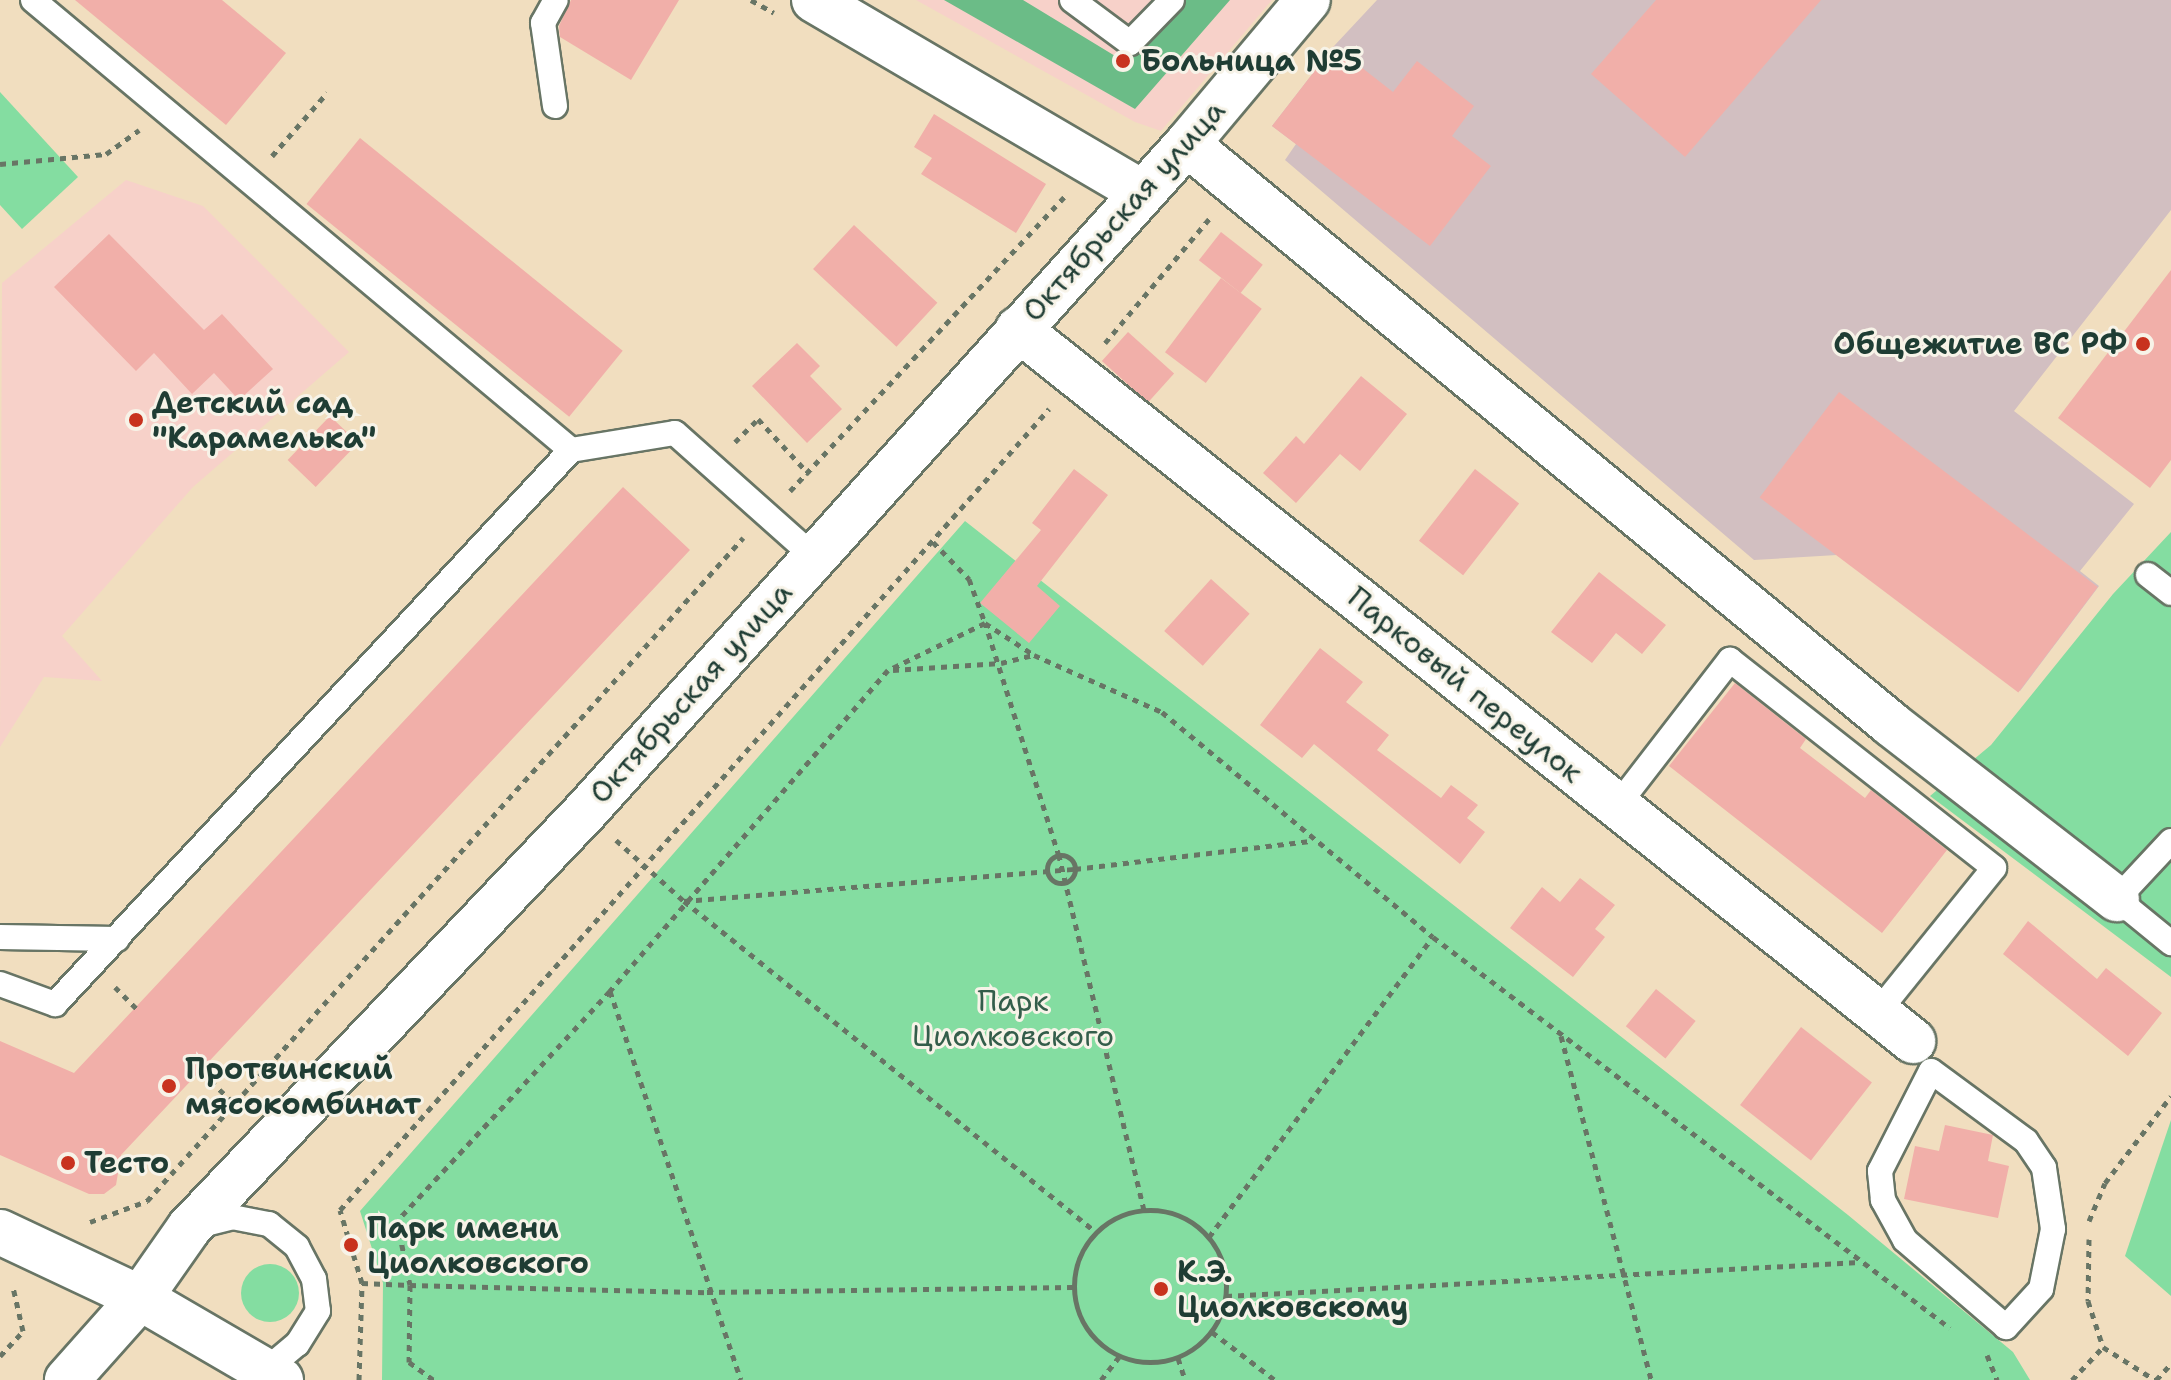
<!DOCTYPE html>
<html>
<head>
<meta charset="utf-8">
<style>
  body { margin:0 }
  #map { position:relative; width:2171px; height:1380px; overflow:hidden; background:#f1debf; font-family:"Shantell Sans",sans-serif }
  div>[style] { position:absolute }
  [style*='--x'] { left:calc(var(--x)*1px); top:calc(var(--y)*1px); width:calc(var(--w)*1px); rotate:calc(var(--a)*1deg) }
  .built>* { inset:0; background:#f7d1c9 }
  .industrial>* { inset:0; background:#d2bfc1 }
  .green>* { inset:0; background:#84dda1 }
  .round { border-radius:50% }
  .forest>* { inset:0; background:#6bbc87 }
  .building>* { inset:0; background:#f1afa9; transform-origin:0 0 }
  .path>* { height:5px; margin-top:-2.5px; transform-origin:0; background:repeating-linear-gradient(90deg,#687565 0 6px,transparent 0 12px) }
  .path>.ring { margin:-2.5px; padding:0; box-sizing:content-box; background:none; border:5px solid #687565; border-radius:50% }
  .roads { filter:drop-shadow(2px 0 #687565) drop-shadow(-2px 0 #687565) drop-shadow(0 2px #687565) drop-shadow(0 -2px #687565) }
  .service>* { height:24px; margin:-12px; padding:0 12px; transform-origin:12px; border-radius:12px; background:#fff }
  .minor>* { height:44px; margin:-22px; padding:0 22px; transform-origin:22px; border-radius:22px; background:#fff }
  .tertiary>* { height:44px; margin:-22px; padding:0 22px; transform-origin:22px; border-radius:22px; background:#fff }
  .dots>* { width:22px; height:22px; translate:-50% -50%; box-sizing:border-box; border:4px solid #f7f3e8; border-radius:50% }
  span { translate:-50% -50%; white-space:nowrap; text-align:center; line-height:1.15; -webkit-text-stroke:6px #f7f3e8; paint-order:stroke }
  .poi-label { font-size:30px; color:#1f3d34; font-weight:700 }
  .left { translate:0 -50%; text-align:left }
  .right { translate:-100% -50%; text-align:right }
  .street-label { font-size:30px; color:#1f3d34 }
  .park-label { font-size:30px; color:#335d4a }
</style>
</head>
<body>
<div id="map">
  <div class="built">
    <i style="clip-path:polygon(916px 0,1272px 0,1161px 131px,1135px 122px)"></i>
    <i style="clip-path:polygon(126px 180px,203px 206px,349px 352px,193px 487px,62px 636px,102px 681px,44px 677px,0 747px,2px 283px)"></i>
  </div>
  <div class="industrial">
    <i style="clip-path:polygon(1377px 0,2171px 0,2171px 210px,2014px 411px,2134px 504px,2080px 571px,2099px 586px,2020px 691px,1837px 555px,1754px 560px,1285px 160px,1296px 144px,1272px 126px,1334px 46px)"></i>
  </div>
  <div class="green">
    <i style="clip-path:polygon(0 92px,78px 177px,22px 229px,0 205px)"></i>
    <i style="clip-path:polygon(965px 521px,1848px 1215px,2013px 1352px,2030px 1380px,382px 1380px,383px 1283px,360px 1211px)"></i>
    <i style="clip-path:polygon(2171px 532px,2171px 977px,1930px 796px,1991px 745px,2113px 594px)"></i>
    <i style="clip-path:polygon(2171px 1120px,2171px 1296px,2125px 1256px)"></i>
    <i class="round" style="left:241px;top:1264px;width:58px;height:58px"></i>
  </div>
  <div class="forest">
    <i style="clip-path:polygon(944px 0,1023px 0,1125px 62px,1184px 0,1230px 0,1135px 109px)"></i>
  </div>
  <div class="building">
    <i style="clip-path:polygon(75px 0,222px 0,286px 53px,226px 125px)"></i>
    <i style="clip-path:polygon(571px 0,679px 0,631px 80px,560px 37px,559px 26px)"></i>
    <i style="clip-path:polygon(1656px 0,1821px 0,1685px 157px,1591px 74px)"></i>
    <i style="clip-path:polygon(1334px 46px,1393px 92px,1417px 61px,1474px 106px,1452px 136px,1491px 166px,1430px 246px,1272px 126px)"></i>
    <i style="clip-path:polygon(934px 114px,1046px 184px,1016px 233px,921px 174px,932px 158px,914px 147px)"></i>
    <i style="left:360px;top:138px;width:338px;height:85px;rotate:39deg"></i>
    <i style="left:854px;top:225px;width:114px;height:60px;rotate:43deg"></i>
    <i style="left:1221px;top:232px;width:53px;height:36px;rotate:38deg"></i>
    <i style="clip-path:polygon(109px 234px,204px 330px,222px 314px,273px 369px,239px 400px,214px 373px,192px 394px,154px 353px,136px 371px,54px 287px)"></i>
    <i style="clip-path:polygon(2171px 270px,2171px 460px,2150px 488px,2058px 418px)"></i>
    <i style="left:1221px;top:278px;width:51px;height:93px;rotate:37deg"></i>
    <i style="left:1128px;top:332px;width:62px;height:39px;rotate:42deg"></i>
    <i style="clip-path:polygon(797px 343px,820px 366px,810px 376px,842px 409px,807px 443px,752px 386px)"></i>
    <i style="clip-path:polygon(1361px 376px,1407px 414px,1360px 471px,1340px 454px,1296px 503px,1263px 473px,1296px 436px,1304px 444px)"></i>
    <i style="left:1839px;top:392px;width:324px;height:132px;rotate:37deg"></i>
    <i style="left:330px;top:416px;width:39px;height:61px;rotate:44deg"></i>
    <i style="clip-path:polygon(1074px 469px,1108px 495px,1037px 586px,1060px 606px,1029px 643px,980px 603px,1041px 530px,1032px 523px)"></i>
    <i style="left:1475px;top:469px;width:56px;height:91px;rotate:38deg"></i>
    <i style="clip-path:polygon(623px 487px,690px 550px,121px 1155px,116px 1185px,104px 1194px,89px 1194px,0 1155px,0 1041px,74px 1073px)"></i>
    <i style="clip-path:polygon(1599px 572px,1666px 625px,1642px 654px,1616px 633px,1592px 663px,1551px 632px)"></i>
    <i style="left:1211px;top:579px;width:52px;height:70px;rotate:42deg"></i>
    <i style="clip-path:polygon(1320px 648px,1363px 682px,1346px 702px,1389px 735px,1377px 750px,1441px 798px,1451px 785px,1478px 805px,1467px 818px,1485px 832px,1460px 864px,1314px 744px,1302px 758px,1260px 725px)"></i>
    <i style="clip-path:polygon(1735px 683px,1806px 739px,1800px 748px,1865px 798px,1871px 790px,1947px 850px,1882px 933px,1669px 766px)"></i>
    <i style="clip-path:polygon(1580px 878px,1615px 905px,1595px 929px,1605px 937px,1573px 977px,1510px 928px,1542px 887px,1560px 902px)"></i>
    <i style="clip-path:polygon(2028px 921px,2097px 979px,2106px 968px,2162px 1013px,2128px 1056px,2003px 954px)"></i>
    <i style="left:1656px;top:989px;width:51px;height:48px;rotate:39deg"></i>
    <i style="left:1801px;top:1027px;width:90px;height:99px;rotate:38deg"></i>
    <i style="clip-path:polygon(1945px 1125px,1993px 1135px,1988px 1161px,2009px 1166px,1998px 1218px,1904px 1199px,1915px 1146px,1939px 1151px)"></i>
  </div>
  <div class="path">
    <i style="--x:751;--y:0;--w:26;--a:29"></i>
    <i style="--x:272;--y:156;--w:84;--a:-48.9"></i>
    <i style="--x:0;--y:164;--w:106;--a:-5.4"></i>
    <i style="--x:106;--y:154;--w:41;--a:-36"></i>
    <i style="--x:1105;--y:343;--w:162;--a:-50"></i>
    <i style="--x:735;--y:442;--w:33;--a:-45"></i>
    <i style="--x:758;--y:419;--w:75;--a:47.2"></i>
    <i style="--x:790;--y:491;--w:402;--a:-47"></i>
    <i style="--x:933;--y:542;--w:52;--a:45.8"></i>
    <i style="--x:969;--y:579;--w:47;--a:70"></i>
    <i style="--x:985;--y:623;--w:108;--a:154.1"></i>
    <i style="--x:888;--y:670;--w:425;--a:130.9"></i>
    <i style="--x:610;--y:991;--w:313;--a:132.8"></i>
    <i style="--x:397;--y:1221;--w:65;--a:78.5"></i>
    <i style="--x:410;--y:1285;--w:297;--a:1.4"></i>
    <i style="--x:707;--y:1292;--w:366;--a:-0.8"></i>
    <i style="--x:893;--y:670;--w:108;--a:-3.7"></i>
    <i style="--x:1001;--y:663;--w:33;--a:-14"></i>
    <i style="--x:616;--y:840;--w:91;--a:41.9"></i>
    <i style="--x:684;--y:901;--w:528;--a:38.78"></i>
    <i class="ring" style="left:1047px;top:855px;width:23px;height:23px"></i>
    <i style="--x:684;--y:901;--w:392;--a:-4.7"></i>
    <i style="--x:1075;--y:869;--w:237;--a:-6.8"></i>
    <i style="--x:115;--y:987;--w:31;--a:45"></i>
    <i style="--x:610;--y:991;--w:410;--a:71.4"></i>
    <i style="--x:1561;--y:1036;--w:356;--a:75.3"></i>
    <i style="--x:202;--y:1073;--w:47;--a:43.3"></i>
    <i style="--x:1144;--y:1210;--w:364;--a:-103.5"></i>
    <i style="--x:1059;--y:856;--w:244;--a:-107.6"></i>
    <i style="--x:985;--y:623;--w:59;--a:33.1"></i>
    <i style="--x:1034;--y:655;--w:140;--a:24"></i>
    <i style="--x:1162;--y:712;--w:352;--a:39.7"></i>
    <i style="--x:1433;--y:937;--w:648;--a:37.1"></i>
    <i class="ring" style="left:1074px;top:1210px;width:147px;height:147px"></i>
    <i style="--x:2089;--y:1221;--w:41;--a:-67.2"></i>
    <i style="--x:2105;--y:1183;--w:109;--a:-52.8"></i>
    <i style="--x:90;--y:1222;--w:61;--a:-20.2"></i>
    <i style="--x:147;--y:1201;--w:892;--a:-48.05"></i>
    <i style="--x:1209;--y:1237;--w:374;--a:-53.3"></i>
    <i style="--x:2089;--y:1239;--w:62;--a:90.9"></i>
    <i style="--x:2088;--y:1301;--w:48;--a:71.9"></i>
    <i style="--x:2103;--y:1347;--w:62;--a:32.4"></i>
    <i style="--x:362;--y:1283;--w:48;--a:2.4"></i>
    <i style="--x:410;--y:1285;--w:77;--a:90.7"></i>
    <i style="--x:409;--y:1362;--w:31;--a:36"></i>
    <i style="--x:1226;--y:1296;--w:634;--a:-3.07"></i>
    <i style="--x:1212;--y:1332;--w:79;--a:37.3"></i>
    <i style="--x:1987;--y:1355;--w:27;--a:68"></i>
    <i style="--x:0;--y:1356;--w:34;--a:-47"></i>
    <i style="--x:23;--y:1331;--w:45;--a:-102.8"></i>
    <i style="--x:1178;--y:1358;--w:23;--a:72"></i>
    <i style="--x:359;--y:1380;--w:97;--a:-88.2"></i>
    <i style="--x:362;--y:1283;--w:76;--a:-106.8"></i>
    <i style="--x:340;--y:1210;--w:1070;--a:-48.49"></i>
    <i style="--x:1101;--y:1380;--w:29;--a:-52"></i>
    <i style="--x:2072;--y:1380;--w:45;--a:-46.8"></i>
    <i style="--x:2156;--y:1380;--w:22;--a:-47"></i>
  </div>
  <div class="roads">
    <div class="service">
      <i style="--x:33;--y:0;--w:701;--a:39.91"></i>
      <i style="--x:571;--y:450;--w:105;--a:-9.3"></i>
      <i style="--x:675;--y:433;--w:185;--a:41.7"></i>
      <i style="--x:1072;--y:0;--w:72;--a:36.6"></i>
      <i style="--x:1130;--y:43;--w:60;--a:-45.7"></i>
      <i style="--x:555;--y:106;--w:84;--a:-98.2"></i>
      <i style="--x:543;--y:23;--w:26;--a:-61"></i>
      <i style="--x:2148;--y:575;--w:29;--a:38"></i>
      <i style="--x:1617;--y:806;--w:185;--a:-52.3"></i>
      <i style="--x:1730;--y:660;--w:336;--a:38.2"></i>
      <i style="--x:1994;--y:868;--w:186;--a:128.9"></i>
      <i style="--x:2171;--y:841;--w:79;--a:133"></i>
      <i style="--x:2117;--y:899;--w:70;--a:39.2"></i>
      <i style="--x:0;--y:937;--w:117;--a:1"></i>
      <i style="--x:0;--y:984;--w:59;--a:20"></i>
      <i style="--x:55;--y:1004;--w:757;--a:-47.03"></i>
      <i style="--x:1931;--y:1071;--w:118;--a:36.4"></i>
      <i style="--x:2026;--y:1141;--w:32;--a:56"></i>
      <i style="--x:2044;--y:1168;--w:62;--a:81.6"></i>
      <i style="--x:2053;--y:1229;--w:61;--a:101.3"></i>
      <i style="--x:2041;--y:1289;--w:52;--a:132.6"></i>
      <i style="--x:2006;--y:1327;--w:133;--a:-139.3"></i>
      <i style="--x:1905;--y:1240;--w:46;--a:-118.8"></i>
      <i style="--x:1883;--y:1200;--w:29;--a:-96"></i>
      <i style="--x:1880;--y:1171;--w:112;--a:-63"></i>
      <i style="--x:197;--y:1226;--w:36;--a:-14"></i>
      <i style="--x:232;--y:1217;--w:38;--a:11"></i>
      <i style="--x:269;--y:1224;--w:36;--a:39"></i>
      <i style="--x:297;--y:1247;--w:36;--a:62"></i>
      <i style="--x:314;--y:1279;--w:32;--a:83"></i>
      <i style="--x:318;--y:1311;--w:39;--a:122"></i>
      <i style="--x:297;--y:1344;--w:40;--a:140"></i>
    </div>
    <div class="minor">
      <i style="--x:814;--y:0;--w:379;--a:30.4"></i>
      <i style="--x:1187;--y:144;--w:912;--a:39.48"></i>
      <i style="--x:1891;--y:724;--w:286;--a:37.8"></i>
      <i style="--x:1018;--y:329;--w:1144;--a:38.5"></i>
      <i style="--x:281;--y:1380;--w:163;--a:-149.8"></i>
      <i style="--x:140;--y:1298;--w:85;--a:-55"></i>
      <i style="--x:189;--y:1228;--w:576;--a:-46.41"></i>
      <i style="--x:586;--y:811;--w:898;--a:-47.98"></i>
      <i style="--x:1187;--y:144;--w:188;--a:-50"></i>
    </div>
    <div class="tertiary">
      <i style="--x:0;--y:1232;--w:155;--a:25.2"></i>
      <i style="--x:140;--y:1298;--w:110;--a:131.7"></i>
    </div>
  </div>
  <div class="dots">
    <i style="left:1123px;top:61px;background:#c8321e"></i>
    <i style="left:2143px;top:344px;background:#c8321e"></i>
    <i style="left:136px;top:420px;background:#c8321e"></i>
    <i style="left:169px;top:1086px;background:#c8321e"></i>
    <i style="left:68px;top:1163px;background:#c8321e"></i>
    <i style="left:351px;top:1245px;background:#c8321e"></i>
    <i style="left:1161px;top:1289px;background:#c8321e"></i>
  </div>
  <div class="poi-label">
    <span class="left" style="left:1141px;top:61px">Больница №5</span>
    <span class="right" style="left:2127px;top:344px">Общежитие ВС РФ</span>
    <span class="left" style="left:152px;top:420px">Детский сад<br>"Карамелька"</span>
    <span class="left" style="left:185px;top:1086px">Протвинский<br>мясокомбинат</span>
    <span class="left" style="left:84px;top:1163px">Тесто</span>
    <span class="left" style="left:367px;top:1245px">Парк имени<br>Циолковского</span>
    <span class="left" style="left:1177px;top:1289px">К.Э.<br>Циолковскому</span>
  </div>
  <div class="street-label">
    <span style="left:1124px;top:211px;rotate:-48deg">Октябрьская улица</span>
    <span style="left:1465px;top:685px;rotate:39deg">Парковый переулок</span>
    <span style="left:691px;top:693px;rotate:-48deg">Октябрьская улица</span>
  </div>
  <div class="park-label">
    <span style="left:1013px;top:1018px">Парк<br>Циолковского</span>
  </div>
</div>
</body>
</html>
